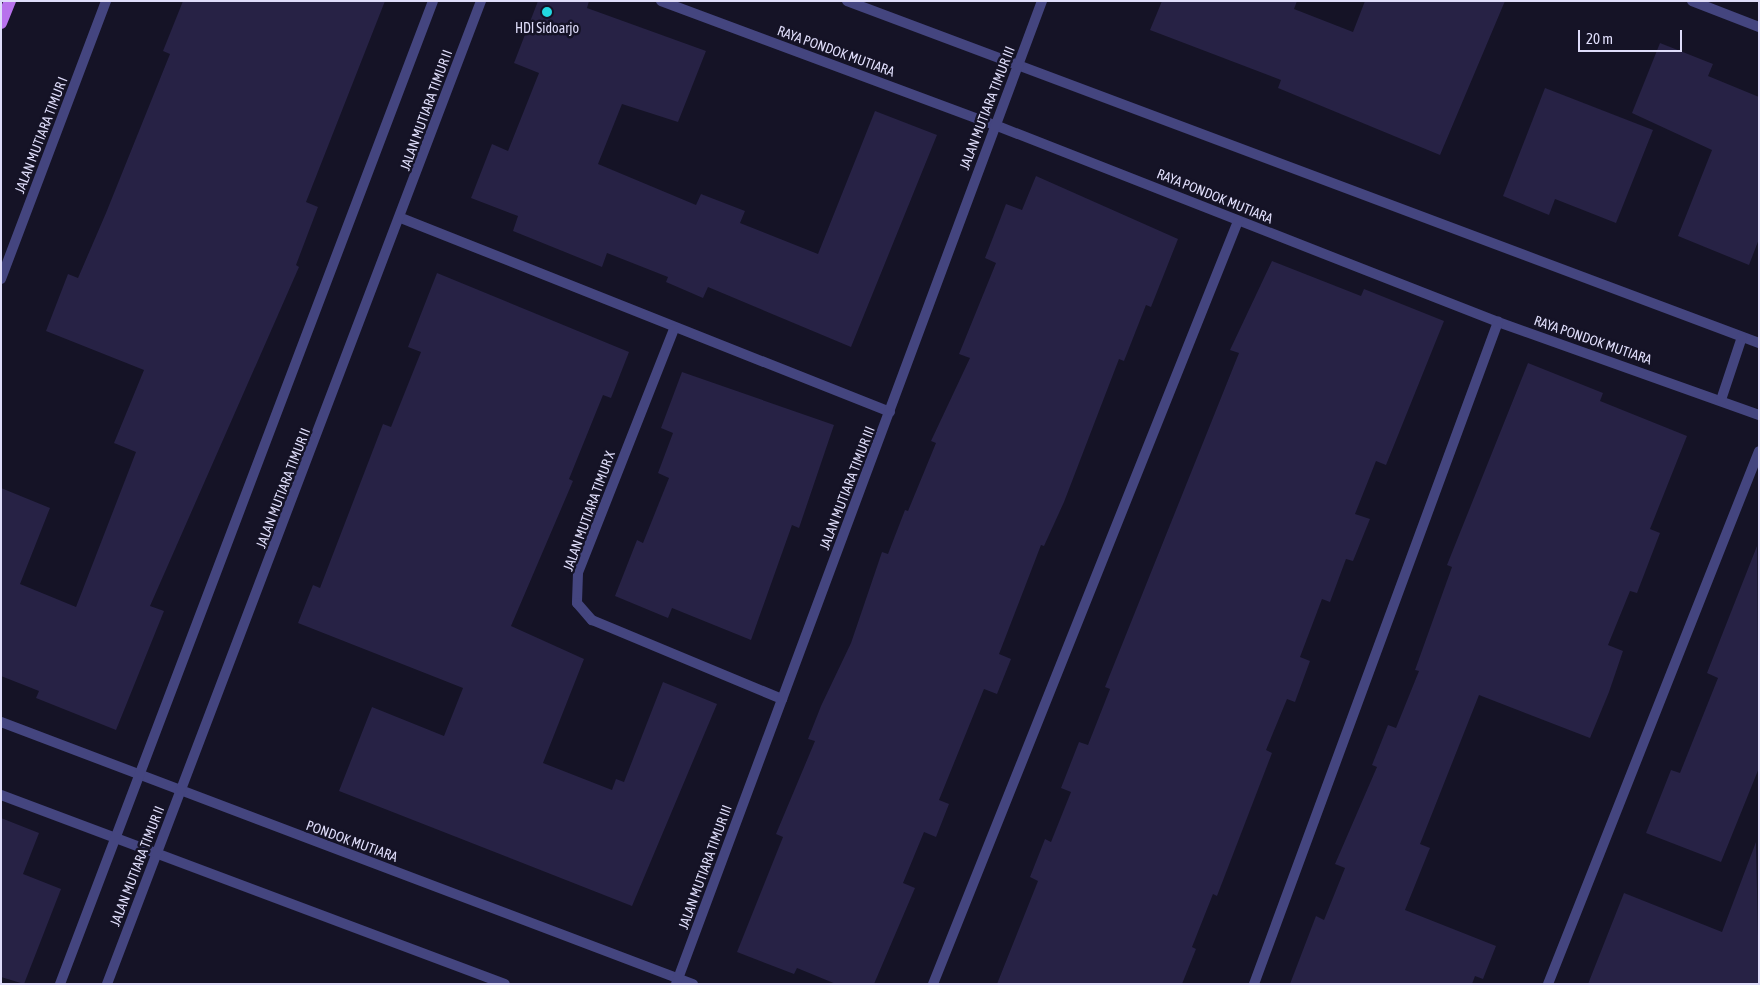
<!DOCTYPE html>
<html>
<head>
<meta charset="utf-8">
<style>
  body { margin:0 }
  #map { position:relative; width:1760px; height:985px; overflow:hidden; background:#151326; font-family:"Asap Condensed",sans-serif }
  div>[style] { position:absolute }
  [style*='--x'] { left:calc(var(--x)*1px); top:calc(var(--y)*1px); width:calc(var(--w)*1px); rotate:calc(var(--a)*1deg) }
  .building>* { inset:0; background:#272245 }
  .street>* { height:10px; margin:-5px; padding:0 5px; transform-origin:5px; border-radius:5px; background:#44457f }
  .primary>* { height:12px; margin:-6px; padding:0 6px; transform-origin:6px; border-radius:6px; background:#b872ec }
  .dots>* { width:14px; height:14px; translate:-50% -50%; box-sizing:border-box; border:2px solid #151326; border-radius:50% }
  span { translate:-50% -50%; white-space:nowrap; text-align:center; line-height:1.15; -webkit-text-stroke:5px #151326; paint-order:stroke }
  .poi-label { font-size:14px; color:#dfddfa }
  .street-label { font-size:14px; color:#dfddfa }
  .frame { position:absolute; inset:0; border:2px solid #dfddfa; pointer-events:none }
  .scale { position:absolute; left:1578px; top:30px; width:104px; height:22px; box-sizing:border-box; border:2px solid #dfddfa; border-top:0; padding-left:6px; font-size:15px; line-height:18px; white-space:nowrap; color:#dfddfa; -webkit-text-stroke:4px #151326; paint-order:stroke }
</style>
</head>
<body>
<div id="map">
  <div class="building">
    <i style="clip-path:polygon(183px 1px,385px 1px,306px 202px,318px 207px,296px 265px,299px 267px,150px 606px,164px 611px,116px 730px,36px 698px,39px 691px,1px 676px,1px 488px,50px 508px,20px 584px,76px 607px,136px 452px,114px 443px,144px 370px,46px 331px,68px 274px,78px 278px,106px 213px,170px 54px,163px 51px)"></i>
    <i style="clip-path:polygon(538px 1px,589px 1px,587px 8px,706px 51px,678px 122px,622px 104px,598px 164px,696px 205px,701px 194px,745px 211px,740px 223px,818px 254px,875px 111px,937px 135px,851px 347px,708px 287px,703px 298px,666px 282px,668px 277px,607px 253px,602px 267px,513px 231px,518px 216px,471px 198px,492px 144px,508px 151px,539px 73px,514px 63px)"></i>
    <i style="clip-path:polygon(1162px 1px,1297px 1px,1294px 9px,1353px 32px,1365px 1px,1505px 1px,1440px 155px,1278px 88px,1281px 80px,1150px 30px)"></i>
    <i style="clip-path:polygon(1660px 43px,1713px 64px,1708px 76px,1759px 97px,1759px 239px,1749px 265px,1678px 236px,1712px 150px,1632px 113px)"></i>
    <i style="clip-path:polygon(1545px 88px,1653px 130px,1616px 223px,1555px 199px,1549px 215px,1503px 196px)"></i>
    <i style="clip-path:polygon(1036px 176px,1178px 239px,1151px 307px,1146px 305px,1124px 361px,1119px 359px,1064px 502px,1044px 546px,1041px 545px,999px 654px,1011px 659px,997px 694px,984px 689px,939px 800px,949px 804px,936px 837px,924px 832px,903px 883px,915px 888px,874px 984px,836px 984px,797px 968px,794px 974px,737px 952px,783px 837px,776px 834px,815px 741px,808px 739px,821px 706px,851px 643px,882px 552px,888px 554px,905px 510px,908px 511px,936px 443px,931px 441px,970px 358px,959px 354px,996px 263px,985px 258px,1006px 204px,1022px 210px)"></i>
    <i style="clip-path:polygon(1272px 261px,1361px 296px,1364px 289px,1444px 321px,1386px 465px,1376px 461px,1355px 514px,1370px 519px,1353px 561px,1346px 559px,1330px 602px,1322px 599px,1300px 657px,1310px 661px,1295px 702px,1287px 699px,1266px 750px,1272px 753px,1217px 896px,1213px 894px,1192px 947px,1196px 949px,1182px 984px,997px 984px,1038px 881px,1030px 877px,1045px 839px,1051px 842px,1071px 792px,1061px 788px,1079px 742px,1088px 745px,1110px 689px,1105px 687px,1239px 353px,1230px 350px)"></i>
    <i style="clip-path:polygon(437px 273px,629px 352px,611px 398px,603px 395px,569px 479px,573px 481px,511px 626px,584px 659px,543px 763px,612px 790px,616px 779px,624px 782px,663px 682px,717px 704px,632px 906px,339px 791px,372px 707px,444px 736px,463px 688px,298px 623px,313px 585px,320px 588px,383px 424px,391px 427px,421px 352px,408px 347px)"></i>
    <i style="clip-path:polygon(1528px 363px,1603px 393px,1600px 401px,1687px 436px,1650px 529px,1660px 533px,1637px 593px,1630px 591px,1608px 645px,1623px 651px,1609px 692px,1590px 738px,1479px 695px,1420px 844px,1430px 848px,1405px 910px,1496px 946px,1483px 979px,1475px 976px,1472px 984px,1290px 984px,1316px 916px,1324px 920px,1345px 868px,1335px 864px,1377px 767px,1372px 765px,1388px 725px,1396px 728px,1419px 671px,1415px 670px,1452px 567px,1447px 565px)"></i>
    <i style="clip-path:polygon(682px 372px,834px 425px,799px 528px,792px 525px,751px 640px,672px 608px,668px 618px,615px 596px,637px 540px,643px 543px,669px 478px,658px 473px,673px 433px,661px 428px)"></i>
    <i style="clip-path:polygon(1757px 546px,1759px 768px,1721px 862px,1646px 833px,1671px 770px,1680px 773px,1718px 678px,1707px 673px)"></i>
    <i style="clip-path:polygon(1px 818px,39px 833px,23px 874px,61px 889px,24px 984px,1px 977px)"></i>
    <i style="clip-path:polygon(1756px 842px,1759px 984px,1588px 984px,1624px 893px,1722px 932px)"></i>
  </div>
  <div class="street">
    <i style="--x:661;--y:1;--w:356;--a:20.4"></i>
    <i style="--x:995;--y:125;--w:540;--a:21.39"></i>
    <i style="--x:1498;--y:322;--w:277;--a:19.6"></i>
    <i style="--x:847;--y:1;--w:974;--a:20.56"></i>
    <i style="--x:1692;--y:1;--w:72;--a:21.2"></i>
    <i style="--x:401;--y:218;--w:526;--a:21.64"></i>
    <i style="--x:1;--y:279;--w:297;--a:-69.3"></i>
    <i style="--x:674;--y:329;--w:262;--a:111.5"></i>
    <i style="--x:578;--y:573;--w:30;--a:92"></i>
    <i style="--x:577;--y:603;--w:23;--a:49"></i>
    <i style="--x:592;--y:620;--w:206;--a:22.6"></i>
    <i style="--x:1721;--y:400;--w:66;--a:-71.6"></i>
    <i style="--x:1;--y:722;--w:740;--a:20.74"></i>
    <i style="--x:1;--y:795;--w:538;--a:20.56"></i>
    <i style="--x:60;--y:984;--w:1051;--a:-69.22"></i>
    <i style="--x:107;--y:984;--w:1052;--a:-69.17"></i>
    <i style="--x:676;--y:984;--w:1049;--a:-69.58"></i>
    <i style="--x:933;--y:984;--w:822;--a:-68.21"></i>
    <i style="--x:1254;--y:984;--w:706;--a:-69.77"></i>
    <i style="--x:1548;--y:984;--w:573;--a:-68.4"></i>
  </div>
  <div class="primary">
    <i style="--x:1;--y:23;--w:24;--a:-68"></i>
  </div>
  <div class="dots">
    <i style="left:547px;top:12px;background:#22d8e1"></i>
  </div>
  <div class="poi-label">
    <span style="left:547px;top:28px">HDI Sidoarjo</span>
  </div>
  <div class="street-label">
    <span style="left:836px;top:51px;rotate:20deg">RAYA PONDOK MUTIARA</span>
    <span style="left:987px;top:108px;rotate:-69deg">JALAN MUTIARA TIMUR III</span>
    <span style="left:426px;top:110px;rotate:-70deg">JALAN MUTIARA TIMUR II</span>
    <span style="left:41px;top:135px;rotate:-69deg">JALAN MUTIARA TIMUR I</span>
    <span style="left:1215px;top:196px;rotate:22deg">RAYA PONDOK MUTIARA</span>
    <span style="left:1593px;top:340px;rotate:19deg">RAYA PONDOK MUTIARA</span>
    <span style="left:283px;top:488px;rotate:-69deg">JALAN MUTIARA TIMUR II</span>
    <span style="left:847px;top:488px;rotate:-69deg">JALAN MUTIARA TIMUR III</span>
    <span style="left:589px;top:511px;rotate:-70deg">JALAN MUTIARA TIMUR X</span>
    <span style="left:352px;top:841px;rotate:20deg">PONDOK MUTIARA</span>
    <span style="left:137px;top:866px;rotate:-69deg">JALAN MUTIARA TIMUR II</span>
    <span style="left:705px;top:867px;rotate:-70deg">JALAN MUTIARA TIMUR III</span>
  </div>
  <div class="frame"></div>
  <div class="scale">20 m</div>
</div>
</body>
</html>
